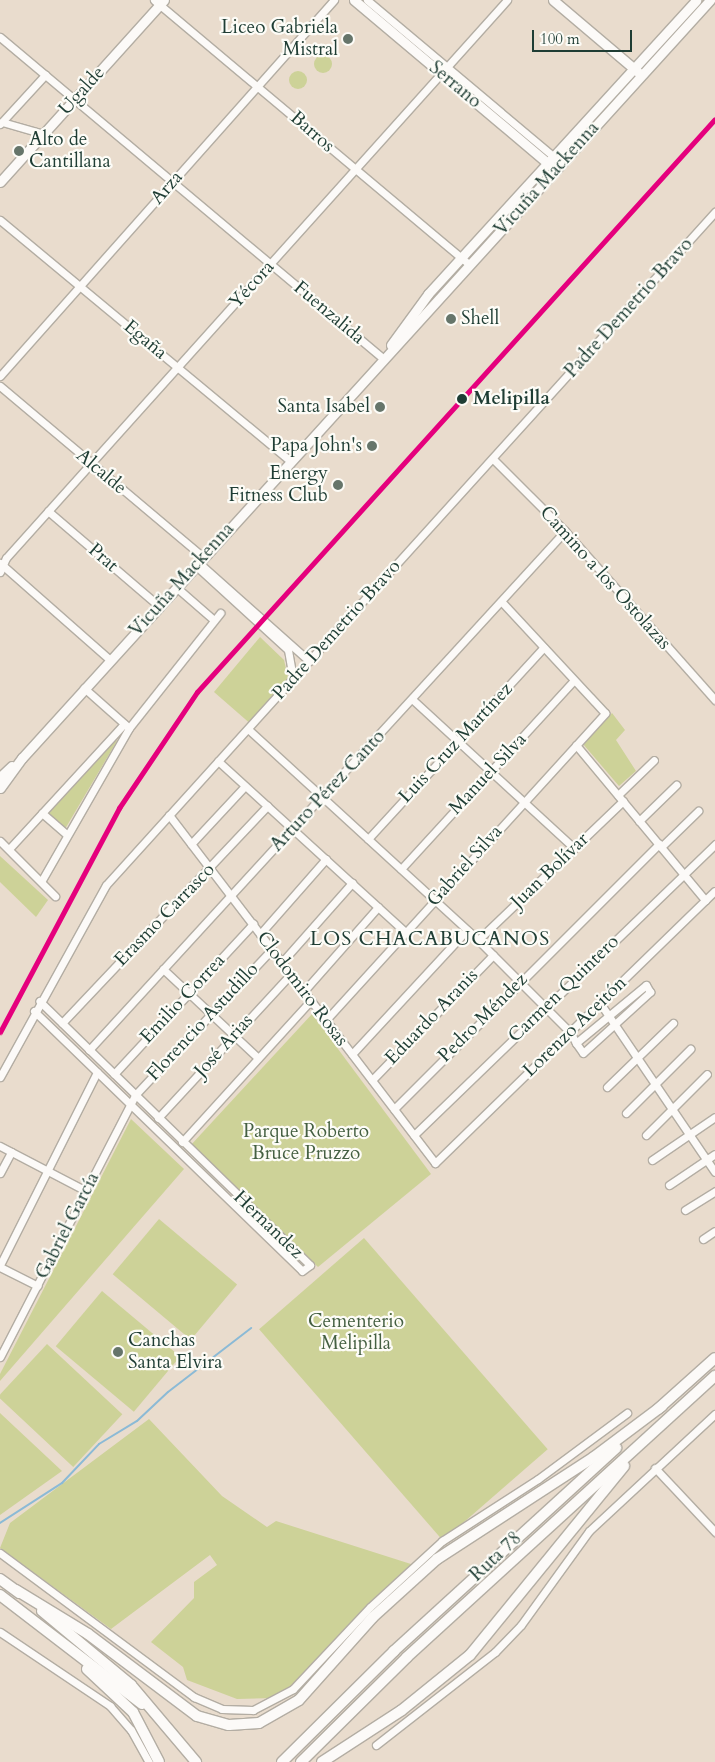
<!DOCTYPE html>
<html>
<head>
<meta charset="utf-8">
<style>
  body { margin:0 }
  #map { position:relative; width:715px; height:1762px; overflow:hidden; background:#e9dccd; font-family:Cardo,serif }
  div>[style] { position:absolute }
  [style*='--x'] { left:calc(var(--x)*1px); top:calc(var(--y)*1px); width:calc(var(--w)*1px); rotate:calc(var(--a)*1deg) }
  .green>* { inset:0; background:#cdd298; transform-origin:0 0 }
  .round { border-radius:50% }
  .stream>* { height:2px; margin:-1px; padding:0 1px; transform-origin:1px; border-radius:1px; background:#8bbad6 }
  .roads { filter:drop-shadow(1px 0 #b3ada3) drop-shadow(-1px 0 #b3ada3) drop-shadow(0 1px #b3ada3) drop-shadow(0 -1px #b3ada3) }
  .minor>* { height:7px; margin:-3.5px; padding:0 3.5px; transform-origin:3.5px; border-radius:3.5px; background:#fcfaf8 }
  .major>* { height:9px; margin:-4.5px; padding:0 4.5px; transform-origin:4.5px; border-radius:4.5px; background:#fcfaf8 }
  .highway>* { height:10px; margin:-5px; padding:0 5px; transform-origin:5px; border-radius:5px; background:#fcfaf8 }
  .rail-1>* { height:5px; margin:-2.5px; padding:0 2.5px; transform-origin:2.5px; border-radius:2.5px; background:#e5007d }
  .dots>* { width:14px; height:14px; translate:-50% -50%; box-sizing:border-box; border:2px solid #fdfcf7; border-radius:50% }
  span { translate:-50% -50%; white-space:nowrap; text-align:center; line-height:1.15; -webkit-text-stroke:4.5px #fdfcf7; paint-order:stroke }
  .poi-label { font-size:19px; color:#1f3d34 }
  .right { translate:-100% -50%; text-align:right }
  .left { translate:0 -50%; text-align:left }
  .street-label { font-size:19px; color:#1f3d34 }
  .stop-label { font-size:19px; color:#1f3d34; font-weight:700 }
  .park-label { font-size:19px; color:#456042 }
  .neighbourhood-label { font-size:20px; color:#1f3d34; letter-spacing:1px }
  .scale { position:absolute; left:532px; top:30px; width:100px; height:22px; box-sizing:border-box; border:2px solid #1f3d34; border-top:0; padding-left:6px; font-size:15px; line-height:18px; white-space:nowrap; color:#1f3d34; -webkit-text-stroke:4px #fdfcf7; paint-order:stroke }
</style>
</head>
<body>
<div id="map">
  <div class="green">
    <i class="round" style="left:314px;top:55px;width:18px;height:18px"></i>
    <i class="round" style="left:289px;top:71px;width:18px;height:18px"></i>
    <i style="clip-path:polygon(260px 637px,284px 660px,289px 682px,253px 726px,214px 692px)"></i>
    <i style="clip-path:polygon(612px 713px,625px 730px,616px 740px,636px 771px,619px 786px,583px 744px)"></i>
    <i style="clip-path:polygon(114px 737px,117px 741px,65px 829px,47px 812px)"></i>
    <i style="clip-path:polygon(0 856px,48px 900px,36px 917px,0 882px)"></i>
    <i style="clip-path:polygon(312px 1014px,431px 1174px,318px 1267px,190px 1146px)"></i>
    <i style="clip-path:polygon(131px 1119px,184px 1169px,0 1381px,0 1374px)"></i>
    <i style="left:159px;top:1219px;width:102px;height:72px;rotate:40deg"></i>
    <i style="left:364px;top:1238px;width:280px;height:139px;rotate:49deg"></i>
    <i style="left:102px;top:1291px;width:102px;height:72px;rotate:40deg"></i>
    <i style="left:47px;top:1344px;width:103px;height:72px;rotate:43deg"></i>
    <i style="clip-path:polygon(0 1413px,62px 1471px,0 1515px)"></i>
    <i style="clip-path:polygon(149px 1419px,222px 1496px,267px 1527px,276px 1521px,414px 1565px,305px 1676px,276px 1698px,237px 1699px,187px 1680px,183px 1667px,151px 1642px,194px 1598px,194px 1582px,217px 1565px,210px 1555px,111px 1629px,0 1548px,10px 1523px)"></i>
  </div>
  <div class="stream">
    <i style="--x:0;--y:1523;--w:74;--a:-32.8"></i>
    <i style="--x:62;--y:1483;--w:54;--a:-46.5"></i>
    <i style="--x:99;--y:1444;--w:44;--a:-31.2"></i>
    <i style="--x:137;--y:1421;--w:42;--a:-43.1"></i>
    <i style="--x:168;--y:1392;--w:105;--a:-37.6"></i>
  </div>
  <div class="roads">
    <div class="minor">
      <i style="--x:154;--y:0;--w:411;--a:40"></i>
      <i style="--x:367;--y:0;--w:253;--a:40"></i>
      <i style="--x:0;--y:37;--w:499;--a:40"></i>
      <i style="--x:2;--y:122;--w:44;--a:15.9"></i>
      <i style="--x:0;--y:124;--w:67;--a:-47.4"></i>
      <i style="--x:0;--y:220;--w:377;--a:39.7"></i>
      <i style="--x:0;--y:376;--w:503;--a:-48.39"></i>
      <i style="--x:0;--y:386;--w:265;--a:40.1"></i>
      <i style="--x:493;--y:459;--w:102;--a:45"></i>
      <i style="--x:565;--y:531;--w:226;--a:48.4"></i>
      <i style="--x:48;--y:511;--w:146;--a:40.6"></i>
      <i style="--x:198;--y:562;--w:149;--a:41.7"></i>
      <i style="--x:0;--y:563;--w:147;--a:41.4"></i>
      <i style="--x:195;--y:565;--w:126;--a:42.4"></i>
      <i style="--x:288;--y:650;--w:27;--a:80"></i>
      <i style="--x:0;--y:572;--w:15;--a:-67"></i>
      <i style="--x:6;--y:558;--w:750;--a:-48.08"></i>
      <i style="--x:176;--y:587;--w:50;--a:41"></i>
      <i style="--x:84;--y:688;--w:57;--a:41.5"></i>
      <i style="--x:413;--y:700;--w:219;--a:42.6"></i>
      <i style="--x:248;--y:729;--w:312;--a:42.5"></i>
      <i style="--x:478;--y:940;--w:130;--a:45"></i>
      <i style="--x:570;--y:1032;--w:13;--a:61"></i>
      <i style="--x:576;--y:1043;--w:12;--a:55"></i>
      <i style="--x:583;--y:1053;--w:91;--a:-42.3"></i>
      <i style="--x:650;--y:992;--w:8;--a:-120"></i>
      <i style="--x:646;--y:985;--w:91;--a:140.4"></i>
      <i style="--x:576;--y:745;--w:202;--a:50.2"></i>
      <i style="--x:218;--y:761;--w:253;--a:42.4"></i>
      <i style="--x:618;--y:795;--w:50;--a:-44.2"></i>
      <i style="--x:42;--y:813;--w:32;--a:41"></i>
      <i style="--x:169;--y:815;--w:438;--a:52.6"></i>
      <i style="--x:435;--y:1163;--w:390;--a:-44.2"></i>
      <i style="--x:639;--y:821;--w:52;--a:-44.2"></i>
      <i style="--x:368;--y:839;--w:260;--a:-47.5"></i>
      <i style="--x:0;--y:841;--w:78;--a:45"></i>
      <i style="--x:191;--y:844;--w:79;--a:-47"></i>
      <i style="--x:661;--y:847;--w:52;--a:-44.2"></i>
      <i style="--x:9;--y:849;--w:170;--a:-47.4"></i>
      <i style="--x:401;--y:869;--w:256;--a:-47.5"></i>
      <i style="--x:42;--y:880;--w:175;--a:-60.2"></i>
      <i style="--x:129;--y:728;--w:147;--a:-51.6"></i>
      <i style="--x:260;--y:934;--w:100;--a:-48.7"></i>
      <i style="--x:478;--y:940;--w:201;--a:-43.8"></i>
      <i style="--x:282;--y:962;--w:106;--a:-48.5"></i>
      <i style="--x:163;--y:969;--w:130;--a:43.1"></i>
      <i style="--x:304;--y:991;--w:112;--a:-48.6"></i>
      <i style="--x:600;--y:1003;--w:204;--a:55.8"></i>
      <i style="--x:34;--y:1011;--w:373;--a:44.1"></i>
      <i style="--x:302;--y:1271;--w:10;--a:-37"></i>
      <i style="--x:310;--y:1265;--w:378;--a:-135.7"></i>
      <i style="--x:326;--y:1020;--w:415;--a:-47.7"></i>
      <i style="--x:605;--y:713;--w:151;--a:-132.9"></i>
      <i style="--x:62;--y:1023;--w:299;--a:-46.6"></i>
      <i style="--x:89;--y:1050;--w:704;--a:-47.47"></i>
      <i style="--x:352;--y:1054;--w:169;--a:-47.2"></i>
      <i style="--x:114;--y:1074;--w:205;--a:-47.2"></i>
      <i style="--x:0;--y:1077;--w:219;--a:-61.1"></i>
      <i style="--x:106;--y:885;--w:908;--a:-47.86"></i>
      <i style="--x:372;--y:1080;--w:174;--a:-45.9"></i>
      <i style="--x:607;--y:1087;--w:92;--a:-44.1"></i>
      <i style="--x:394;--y:1109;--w:375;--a:-45"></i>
      <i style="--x:626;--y:1113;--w:91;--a:-45"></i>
      <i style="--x:158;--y:1118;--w:196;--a:-47.3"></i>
      <i style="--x:414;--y:1135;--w:419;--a:-44"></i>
      <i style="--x:646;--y:1135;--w:86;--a:-45"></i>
      <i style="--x:182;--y:1142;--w:192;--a:-47.7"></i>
      <i style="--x:0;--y:1146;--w:97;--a:27.6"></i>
      <i style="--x:652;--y:1160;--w:76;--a:-34.3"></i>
      <i style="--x:0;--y:1173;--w:24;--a:-62"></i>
      <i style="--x:669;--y:1185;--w:55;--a:-34"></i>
      <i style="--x:685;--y:1210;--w:36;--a:-32"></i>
      <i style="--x:703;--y:1239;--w:14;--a:-34"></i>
      <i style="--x:0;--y:1265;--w:216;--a:-63.3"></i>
      <i style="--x:0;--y:1267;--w:42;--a:26.6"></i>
      <i style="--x:0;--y:1357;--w:295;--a:-62.7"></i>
      <i style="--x:135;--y:1095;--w:200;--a:-46.8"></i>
      <i style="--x:655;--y:1468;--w:88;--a:46.8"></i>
      <i style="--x:0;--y:1553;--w:242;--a:36.6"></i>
      <i style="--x:194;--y:1697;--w:30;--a:23"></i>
      <i style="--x:222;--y:1709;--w:31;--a:2"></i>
      <i style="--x:253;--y:1710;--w:45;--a:-27.7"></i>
      <i style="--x:293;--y:1689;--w:112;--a:-46.8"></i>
      <i style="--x:370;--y:1607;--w:98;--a:-42.5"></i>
      <i style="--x:442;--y:1541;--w:114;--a:-32.9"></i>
      <i style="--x:538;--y:1479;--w:111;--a:-36.6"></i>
      <i style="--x:0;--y:1632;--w:133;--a:33.9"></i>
      <i style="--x:110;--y:1706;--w:32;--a:49"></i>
      <i style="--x:131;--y:1730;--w:37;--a:61"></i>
      <i style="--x:376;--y:1745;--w:151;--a:-38"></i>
      <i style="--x:495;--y:1652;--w:37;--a:-46"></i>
      <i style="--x:521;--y:1625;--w:116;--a:-54.1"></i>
      <i style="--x:589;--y:1531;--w:172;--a:-42.9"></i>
    </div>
    <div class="major">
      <i style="--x:354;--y:0;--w:258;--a:40.1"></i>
      <i style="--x:553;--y:0;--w:111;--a:40.3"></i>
      <i style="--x:0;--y:182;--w:245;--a:-48"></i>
      <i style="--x:391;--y:345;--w:63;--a:-54"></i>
      <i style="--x:428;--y:294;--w:398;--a:-47.6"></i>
      <i style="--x:0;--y:777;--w:16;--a:-43"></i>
      <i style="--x:0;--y:788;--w:37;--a:-54"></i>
      <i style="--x:22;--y:758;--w:1024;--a:-47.77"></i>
    </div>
    <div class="highway">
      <i style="--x:658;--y:1409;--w:76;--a:-41.8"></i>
      <i style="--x:0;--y:1579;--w:24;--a:36"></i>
      <i style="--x:16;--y:1590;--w:84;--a:31.4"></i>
      <i style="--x:88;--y:1634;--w:136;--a:37"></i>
      <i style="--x:197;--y:1716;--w:33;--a:16"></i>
      <i style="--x:229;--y:1725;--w:30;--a:-4"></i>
      <i style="--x:259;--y:1723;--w:46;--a:-29.9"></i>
      <i style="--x:299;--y:1700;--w:111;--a:-48.3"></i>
      <i style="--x:373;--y:1617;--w:86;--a:-42.2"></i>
      <i style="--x:437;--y:1559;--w:187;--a:-33"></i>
      <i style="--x:594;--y:1457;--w:85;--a:-36.9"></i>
      <i style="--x:0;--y:1595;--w:179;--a:37.5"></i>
      <i style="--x:42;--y:1611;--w:116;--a:39.7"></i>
      <i style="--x:131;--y:1685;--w:101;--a:49.8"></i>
      <i style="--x:87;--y:1669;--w:63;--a:43.1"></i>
      <i style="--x:133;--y:1712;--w:56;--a:62.5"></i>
      <i style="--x:282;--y:1762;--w:158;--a:-44.7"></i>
      <i style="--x:394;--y:1651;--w:301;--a:-42.4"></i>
      <i style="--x:301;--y:1762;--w:149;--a:-44.7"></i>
      <i style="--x:407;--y:1657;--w:417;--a:-42.4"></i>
      <i style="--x:322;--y:1762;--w:95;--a:-33"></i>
      <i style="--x:402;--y:1710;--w:87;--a:-39"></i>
      <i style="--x:470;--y:1655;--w:244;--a:-50.8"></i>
    </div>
  </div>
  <div class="rail-1">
    <i style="--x:0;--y:1032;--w:254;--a:-62"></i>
    <i style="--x:119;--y:808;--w:140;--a:-56.1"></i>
    <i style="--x:197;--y:692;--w:772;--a:-47.89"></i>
  </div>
  <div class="dots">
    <i style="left:348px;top:39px;background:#66756a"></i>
    <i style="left:19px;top:151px;background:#66756a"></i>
    <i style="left:451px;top:319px;background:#66756a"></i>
    <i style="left:462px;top:399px;background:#1f3d34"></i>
    <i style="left:380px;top:407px;background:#66756a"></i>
    <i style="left:372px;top:446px;background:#66756a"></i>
    <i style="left:338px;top:485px;background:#66756a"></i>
    <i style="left:118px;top:1352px;background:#66756a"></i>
  </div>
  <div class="poi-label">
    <span class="right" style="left:338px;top:39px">Liceo Gabriela<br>Mistral</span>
    <span class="left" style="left:29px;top:151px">Alto de<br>Cantillana</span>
    <span class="left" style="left:461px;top:319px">Shell</span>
    <span class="right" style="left:370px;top:407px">Santa Isabel</span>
    <span class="right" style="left:362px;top:446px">Papa John's</span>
    <span class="right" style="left:328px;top:485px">Energy<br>Fitness Club</span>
    <span class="left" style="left:128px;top:1352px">Canchas<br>Santa Elvira</span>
  </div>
  <div class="street-label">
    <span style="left:455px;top:85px;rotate:40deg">Serrano</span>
    <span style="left:82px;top:91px;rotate:-48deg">Ugalde</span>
    <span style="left:312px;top:132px;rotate:41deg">Barros</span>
    <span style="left:547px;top:179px;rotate:-48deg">Vicuña Mackenna</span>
    <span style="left:167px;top:188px;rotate:-49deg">Arza</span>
    <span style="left:252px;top:285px;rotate:-48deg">Yécora</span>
    <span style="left:629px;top:308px;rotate:-48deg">Padre Demetrio Bravo</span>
    <span style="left:329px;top:313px;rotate:40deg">Fuenzalida</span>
    <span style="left:145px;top:340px;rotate:40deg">Egaña</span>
    <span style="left:101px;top:472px;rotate:40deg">Alcalde</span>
    <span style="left:103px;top:558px;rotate:41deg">Prat</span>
    <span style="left:605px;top:578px;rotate:48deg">Camino a los Ostolazas</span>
    <span style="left:182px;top:580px;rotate:-48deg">Vicuña Mackenna</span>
    <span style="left:337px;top:630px;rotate:-48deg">Padre Demetrio Bravo</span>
    <span style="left:456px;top:743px;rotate:-47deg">Luis Cruz Martínez</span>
    <span style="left:488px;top:774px;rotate:-47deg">Manuel Silva</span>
    <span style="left:328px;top:791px;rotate:-47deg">Arturo Pérez Canto</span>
    <span style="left:465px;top:866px;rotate:-48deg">Gabriel Silva</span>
    <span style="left:550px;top:871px;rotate:-44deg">Juan Bolívar</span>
    <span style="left:165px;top:915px;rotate:-46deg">Erasmo Carrasco</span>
    <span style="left:302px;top:989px;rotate:53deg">Clodomiro Rosas</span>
    <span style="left:564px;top:989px;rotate:-44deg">Carmen Quintero</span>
    <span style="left:183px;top:999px;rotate:-47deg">Emilio Correa</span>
    <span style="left:432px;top:1017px;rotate:-46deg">Eduardo Aranis</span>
    <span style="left:483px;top:1018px;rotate:-45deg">Pedro Méndez</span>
    <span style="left:203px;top:1022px;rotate:-47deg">Florencio Astudillo</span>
    <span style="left:575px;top:1027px;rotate:-44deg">Lorenzo Aceitón</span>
    <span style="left:224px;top:1046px;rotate:-48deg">José Arias</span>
    <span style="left:268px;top:1225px;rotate:44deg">Hernandez</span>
    <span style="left:68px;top:1226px;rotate:-63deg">Gabriel García</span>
    <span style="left:496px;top:1557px;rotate:-43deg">Ruta 78</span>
  </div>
  <div class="stop-label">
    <span class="left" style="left:473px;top:399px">Melipilla</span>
  </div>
  <div class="park-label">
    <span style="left:306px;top:1143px">Parque Roberto<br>Bruce Pruzzo</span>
    <span style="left:356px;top:1333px">Cementerio<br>Melipilla</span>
  </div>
  <div class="neighbourhood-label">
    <span style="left:430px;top:938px">LOS CHACABUCANOS</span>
  </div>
  <div class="scale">100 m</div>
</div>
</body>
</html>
